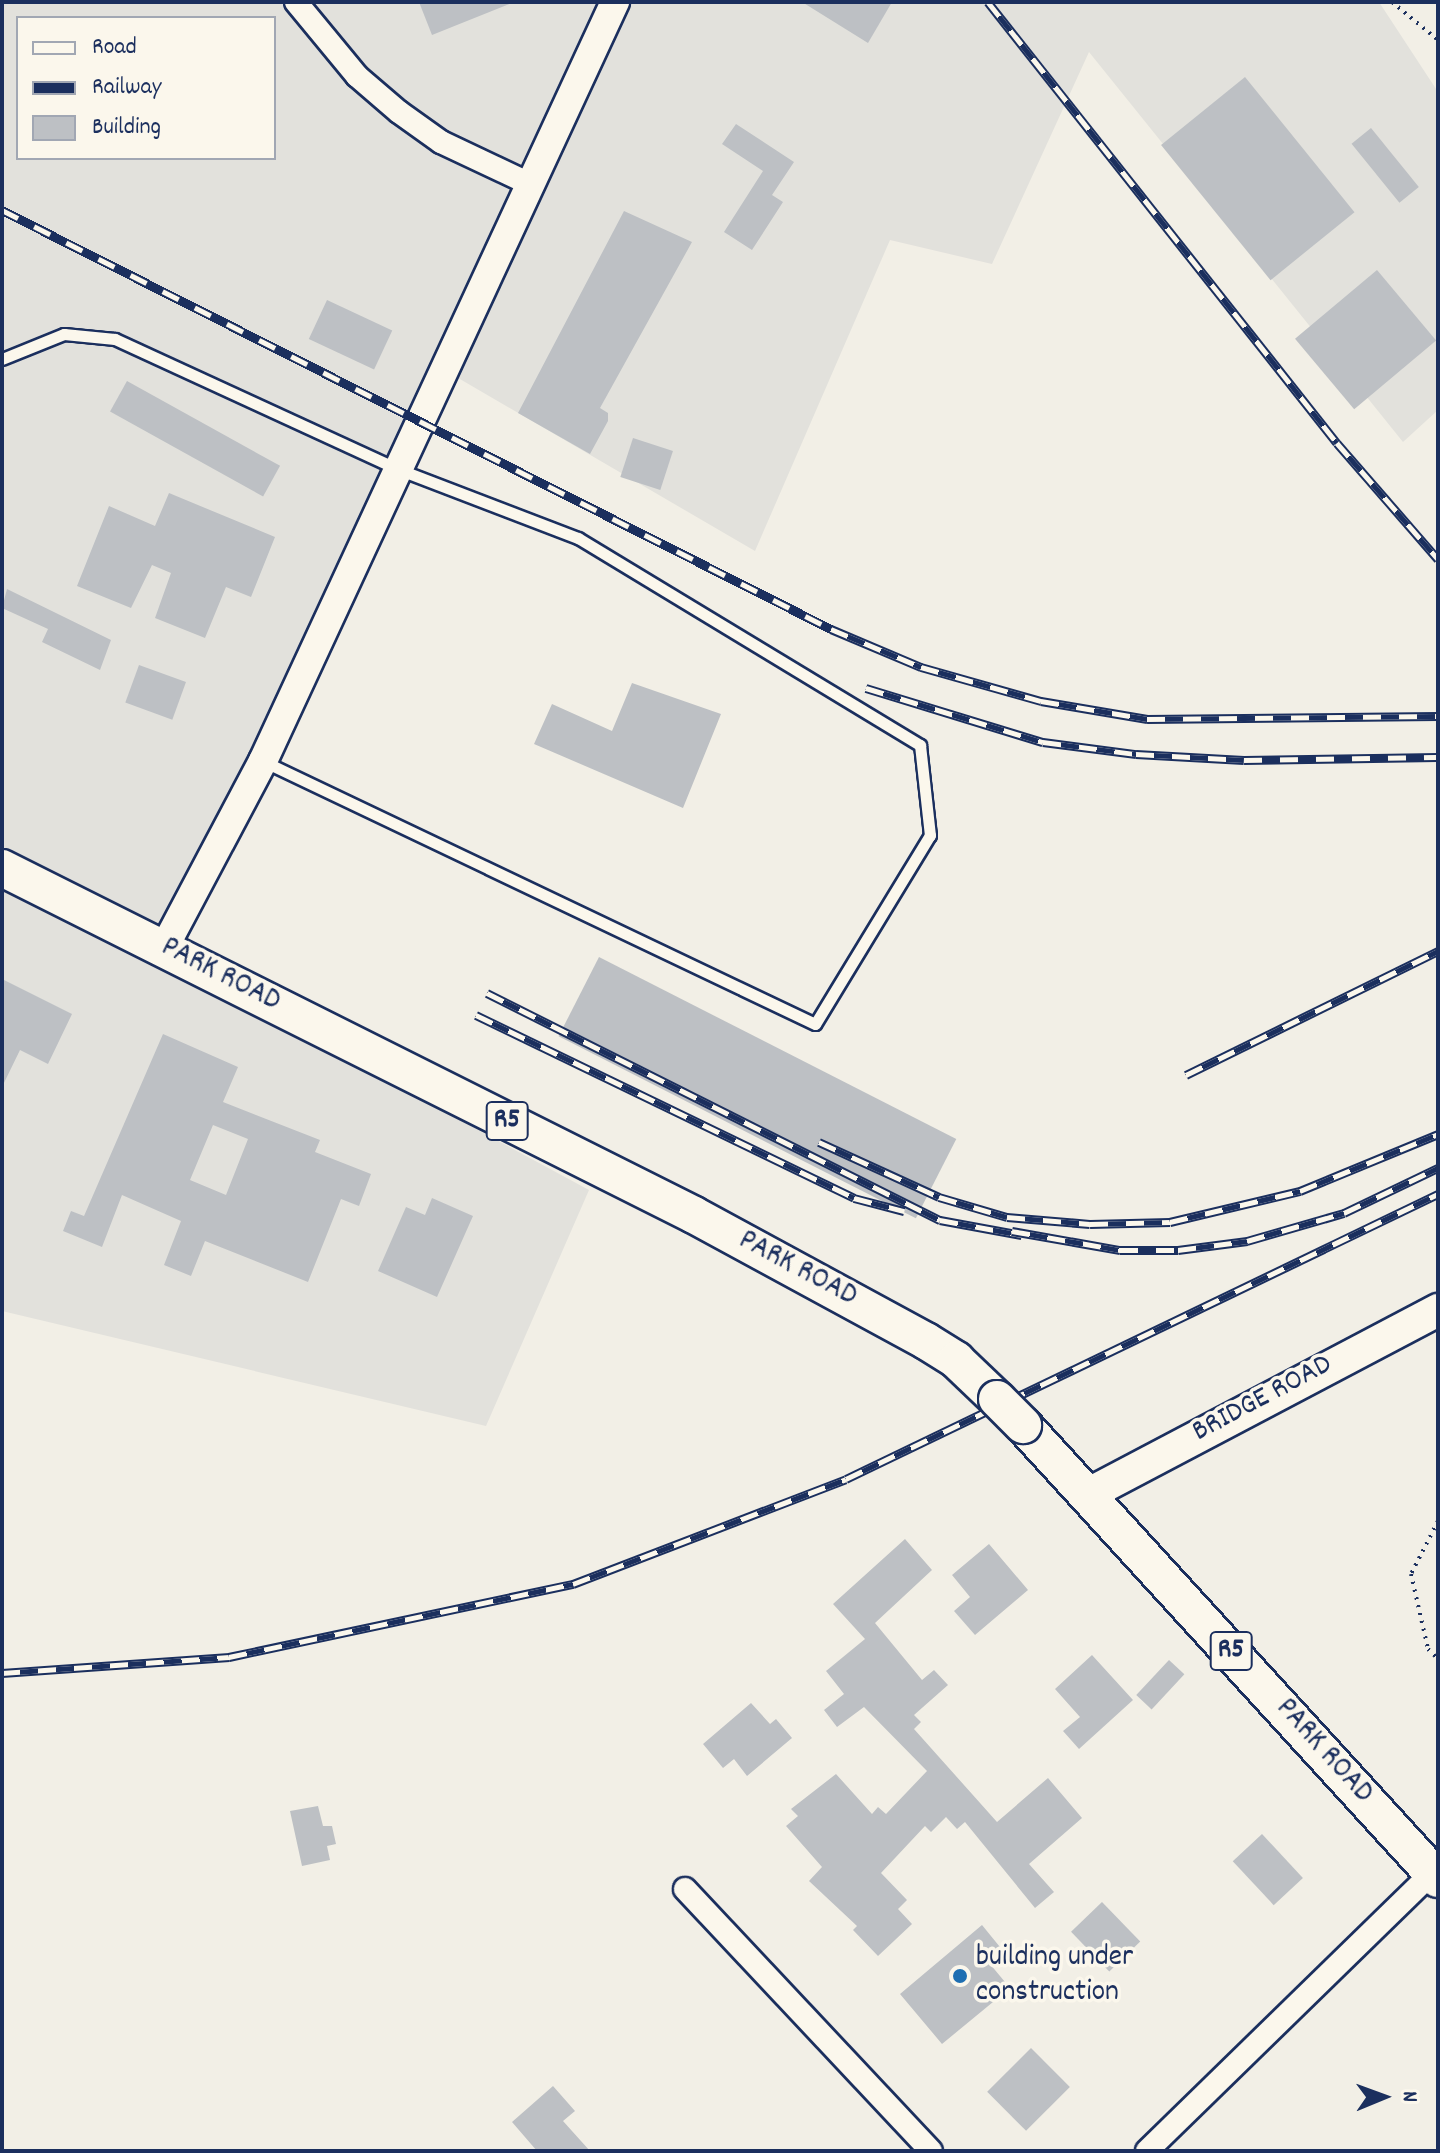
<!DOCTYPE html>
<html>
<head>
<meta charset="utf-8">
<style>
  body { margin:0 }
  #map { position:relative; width:1440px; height:2153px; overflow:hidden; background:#f2efe6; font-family:Dekko,sans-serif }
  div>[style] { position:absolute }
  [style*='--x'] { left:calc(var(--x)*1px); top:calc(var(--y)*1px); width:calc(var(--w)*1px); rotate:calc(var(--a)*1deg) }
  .built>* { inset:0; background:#e2e1dc }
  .building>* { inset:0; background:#bdc0c4; transform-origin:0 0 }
  .path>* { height:4px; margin-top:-2px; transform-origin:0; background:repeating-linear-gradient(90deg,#1b2f5e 0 2px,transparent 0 8px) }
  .roads { filter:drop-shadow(2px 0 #1b2f5e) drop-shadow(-2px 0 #1b2f5e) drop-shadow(0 2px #1b2f5e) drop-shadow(0 -2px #1b2f5e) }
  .service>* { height:11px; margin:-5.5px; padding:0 5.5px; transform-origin:5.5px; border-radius:5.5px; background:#fbf7ec }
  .minor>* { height:22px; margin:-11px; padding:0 11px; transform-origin:11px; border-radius:11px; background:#fbf7ec }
  .tertiary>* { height:28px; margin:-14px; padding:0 14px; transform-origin:14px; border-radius:14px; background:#fbf7ec }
  .secondary>* { height:32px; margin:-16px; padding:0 16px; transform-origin:16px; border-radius:16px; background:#fbf7ec }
  .trunk>* { height:36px; margin:-18px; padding:0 18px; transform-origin:18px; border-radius:18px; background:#fbf7ec }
  .rail>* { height:9px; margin-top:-4.5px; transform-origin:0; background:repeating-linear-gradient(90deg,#fbf7ec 0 18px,#1b2f5e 0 36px); box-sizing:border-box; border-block:2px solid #1b2f5e }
  .bridges { filter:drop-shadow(2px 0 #1b2f5e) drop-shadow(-2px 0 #1b2f5e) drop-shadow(0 2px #1b2f5e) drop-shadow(0 -2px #1b2f5e) }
  .trunk-bridge>* { height:36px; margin:-18px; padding:0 18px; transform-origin:18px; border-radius:18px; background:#fbf7ec }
  .dots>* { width:22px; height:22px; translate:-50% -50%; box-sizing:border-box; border:4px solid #fbf7ec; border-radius:50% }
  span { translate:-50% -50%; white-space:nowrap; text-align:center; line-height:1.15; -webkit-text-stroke:7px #fbf7ec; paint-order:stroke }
  .shield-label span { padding:2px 6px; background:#fbf7ec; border:2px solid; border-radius:6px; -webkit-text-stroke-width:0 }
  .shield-label { font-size:28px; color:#1b2f5e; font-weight:700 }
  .street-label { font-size:30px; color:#1b2f5e }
  .poi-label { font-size:30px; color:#1b2f5e }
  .left { translate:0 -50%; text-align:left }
  .frame { position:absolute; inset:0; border:4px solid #1b2f5e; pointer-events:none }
  .legend { position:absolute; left:16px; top:16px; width:260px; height:144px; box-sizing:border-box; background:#fbf7ec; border:2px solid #a1a7b3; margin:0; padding:10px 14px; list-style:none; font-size:24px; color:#1b2f5e }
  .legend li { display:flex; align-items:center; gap:16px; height:40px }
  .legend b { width:40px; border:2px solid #a1a7b3 }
  .north { position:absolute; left:1344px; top:2057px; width:80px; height:80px; -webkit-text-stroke:6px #fbf7ec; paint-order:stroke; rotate:89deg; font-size:22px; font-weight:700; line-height:32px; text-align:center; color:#1b2f5e }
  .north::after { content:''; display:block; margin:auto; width:28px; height:36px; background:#1b2f5e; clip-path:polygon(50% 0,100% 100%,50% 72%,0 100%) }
</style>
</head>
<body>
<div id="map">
  <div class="built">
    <i style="clip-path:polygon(evenodd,2px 2px,1379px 2px,1438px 92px,1438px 410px,1403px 442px,1089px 52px,992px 264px,890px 240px,755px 551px,453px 375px,165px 961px,589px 1190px,486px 1426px,2px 1311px,2px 2px,18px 18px,274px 18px,274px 158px,18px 158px,18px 18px)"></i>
  </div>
  <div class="building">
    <i style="clip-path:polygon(419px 2px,512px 2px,512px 3px,432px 35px)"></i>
    <i style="clip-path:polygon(802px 2px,892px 2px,868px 43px)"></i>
    <i style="left:1245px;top:77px;width:174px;height:108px;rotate:51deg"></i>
    <i style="clip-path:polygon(736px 124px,794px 162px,772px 195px,783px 202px,752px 250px,724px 232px,763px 171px,722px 144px)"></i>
    <i style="left:1371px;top:128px;width:76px;height:25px;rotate:51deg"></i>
    <i style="clip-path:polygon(624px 211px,692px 242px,600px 408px,608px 413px,608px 421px,590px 454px,518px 413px)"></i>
    <i style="left:1377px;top:270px;width:92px;height:107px;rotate:50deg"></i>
    <i style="left:327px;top:300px;width:72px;height:43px;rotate:25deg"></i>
    <i style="left:127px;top:381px;width:175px;height:35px;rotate:29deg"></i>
    <i style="left:633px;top:438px;width:42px;height:41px;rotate:18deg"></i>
    <i style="clip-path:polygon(169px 493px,275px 537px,251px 597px,226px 587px,205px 638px,155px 618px,171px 573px,152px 565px,131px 608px,77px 586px,109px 506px,155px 526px)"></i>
    <i style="clip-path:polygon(7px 589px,111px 640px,100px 670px,42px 642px,48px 629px,2px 608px)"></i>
    <i style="left:139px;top:665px;width:50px;height:40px;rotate:20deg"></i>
    <i style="clip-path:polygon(632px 683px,721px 714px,683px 808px,534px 744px,552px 704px,612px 731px)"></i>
    <i style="left:599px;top:957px;width:401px;height:89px;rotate:27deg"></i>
    <i style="clip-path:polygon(2px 979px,72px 1014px,48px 1064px,20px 1050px,2px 1087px)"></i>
    <i style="clip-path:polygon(evenodd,163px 1034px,238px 1067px,223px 1102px,320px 1140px,315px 1152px,371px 1174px,359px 1206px,341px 1199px,308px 1282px,205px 1241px,191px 1276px,164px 1265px,181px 1221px,122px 1195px,102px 1247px,63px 1231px,71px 1211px,84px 1216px,163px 1034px,213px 1125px,248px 1139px,226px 1195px,190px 1180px,213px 1125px)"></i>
    <i style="clip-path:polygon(432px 1198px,473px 1216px,437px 1297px,378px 1271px,406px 1207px,425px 1215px)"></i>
    <i style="clip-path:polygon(905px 1539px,932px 1570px,875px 1623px,922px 1680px,934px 1670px,948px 1685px,914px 1715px,921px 1722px,914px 1729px,997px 1822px,1048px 1778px,1082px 1818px,1029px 1864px,1054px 1892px,1035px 1908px,965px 1822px,957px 1829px,946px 1817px,931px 1832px,925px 1826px,881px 1873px,907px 1900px,898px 1909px,912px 1924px,878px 1956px,853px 1930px,857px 1926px,809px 1881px,822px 1867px,786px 1826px,798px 1816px,791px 1809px,836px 1774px,872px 1814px,878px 1807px,886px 1814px,927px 1771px,864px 1707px,837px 1727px,824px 1710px,844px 1694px,826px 1671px,865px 1639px,833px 1604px)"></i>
    <i style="clip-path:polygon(989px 1544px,1028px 1590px,975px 1635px,954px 1611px,970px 1597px,952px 1575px)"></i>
    <i style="clip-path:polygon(1092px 1655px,1133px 1700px,1079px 1749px,1063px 1731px,1080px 1717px,1055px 1689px)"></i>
    <i style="left:1169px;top:1660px;width:21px;height:48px;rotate:43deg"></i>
    <i style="clip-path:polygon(751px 1703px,770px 1724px,776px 1719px,792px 1738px,747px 1776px,734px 1759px,723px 1768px,703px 1744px)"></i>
    <i style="clip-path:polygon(318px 1806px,323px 1826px,332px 1826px,336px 1844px,327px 1846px,330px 1860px,302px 1866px,290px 1811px)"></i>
    <i style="left:1262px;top:1834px;width:60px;height:40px;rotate:47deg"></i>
    <i style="left:1102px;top:1902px;width:55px;height:43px;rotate:46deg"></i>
    <i style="clip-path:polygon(982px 1925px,1004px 1952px,990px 1964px,1010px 1988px,942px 2044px,900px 1994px)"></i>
    <i style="left:1031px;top:2048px;width:55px;height:62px;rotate:45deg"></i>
    <i style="clip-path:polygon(553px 2086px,575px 2111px,563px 2121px,590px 2151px,537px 2151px,512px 2122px)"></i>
  </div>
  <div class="path">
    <i style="--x:1392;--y:2;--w:60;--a:39.6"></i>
    <i style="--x:1438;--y:1521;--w:59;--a:117"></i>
    <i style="--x:1411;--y:1574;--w:77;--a:77.2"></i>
    <i style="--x:1428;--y:1649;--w:14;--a:45"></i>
  </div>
  <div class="roads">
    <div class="service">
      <i style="--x:2;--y:359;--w:67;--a:-22"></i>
      <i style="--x:64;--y:334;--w:51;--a:5.6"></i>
      <i style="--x:115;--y:339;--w:311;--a:24.7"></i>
      <i style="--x:398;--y:469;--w:193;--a:21"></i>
      <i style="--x:578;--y:538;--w:400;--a:31.2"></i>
      <i style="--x:920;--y:745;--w:91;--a:83.7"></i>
      <i style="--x:930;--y:835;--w:221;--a:121.3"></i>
      <i style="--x:815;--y:1024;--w:609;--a:-154.53"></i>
    </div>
    <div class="minor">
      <i style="--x:296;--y:2;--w:96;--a:50.5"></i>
      <i style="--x:357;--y:76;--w:55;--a:40.6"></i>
      <i style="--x:399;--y:112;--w:52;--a:35.5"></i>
      <i style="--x:441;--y:142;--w:101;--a:25.3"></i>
      <i style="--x:685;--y:1889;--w:359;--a:46.8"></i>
      <i style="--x:1147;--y:2151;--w:398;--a:-44.3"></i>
    </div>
    <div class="tertiary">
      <i style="--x:164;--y:948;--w:212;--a:-62.1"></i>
      <i style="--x:263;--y:761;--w:837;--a:-65.12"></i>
    </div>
    <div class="secondary">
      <i style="--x:1089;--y:1494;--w:395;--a:-27.8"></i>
    </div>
    <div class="trunk">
      <i style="--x:2;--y:868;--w:774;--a:26.63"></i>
      <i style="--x:694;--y:1215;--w:264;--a:28.5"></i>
      <i style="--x:926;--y:1341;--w:36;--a:32"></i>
      <i style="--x:956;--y:1360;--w:57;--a:43.6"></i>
      <i style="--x:1023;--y:1425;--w:615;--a:47.57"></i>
    </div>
  </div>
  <div class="rail">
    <i style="--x:988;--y:2;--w:562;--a:51.64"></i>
    <i style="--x:1337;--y:443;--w:154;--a:49"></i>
    <i style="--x:2;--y:210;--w:929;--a:26.81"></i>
    <i style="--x:831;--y:629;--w:98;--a:22.9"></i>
    <i style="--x:921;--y:667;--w:125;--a:15.8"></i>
    <i style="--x:1041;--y:701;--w:108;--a:9.6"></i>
    <i style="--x:1147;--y:719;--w:291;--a:-0.6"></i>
    <i style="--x:866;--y:688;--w:185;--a:17"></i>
    <i style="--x:1043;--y:742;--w:94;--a:7.4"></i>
    <i style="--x:1136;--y:754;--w:108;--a:3.2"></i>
    <i style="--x:1244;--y:760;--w:194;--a:-0.9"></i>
    <i style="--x:487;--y:993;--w:507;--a:26.62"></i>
    <i style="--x:940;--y:1220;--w:83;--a:10.4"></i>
    <i style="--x:476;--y:1015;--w:420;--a:25.8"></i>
    <i style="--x:854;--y:1198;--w:52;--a:14.6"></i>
    <i style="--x:1186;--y:1075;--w:281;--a:-26.2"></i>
    <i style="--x:819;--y:1142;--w:132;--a:24.6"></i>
    <i style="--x:939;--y:1197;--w:71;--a:16.4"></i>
    <i style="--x:1007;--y:1217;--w:83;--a:4.8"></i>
    <i style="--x:1090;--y:1224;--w:80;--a:-1.4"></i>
    <i style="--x:1170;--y:1222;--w:134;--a:-13.4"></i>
    <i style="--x:1300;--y:1191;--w:149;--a:-22.4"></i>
    <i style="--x:1012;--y:1231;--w:110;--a:10"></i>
    <i style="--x:1120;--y:1250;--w:58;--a:0"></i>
    <i style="--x:1178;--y:1250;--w:70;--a:-7.4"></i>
    <i style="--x:1247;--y:1241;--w:101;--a:-16.1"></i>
    <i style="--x:1344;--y:1213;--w:104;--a:-25.6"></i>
    <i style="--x:2;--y:1673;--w:228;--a:-4"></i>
    <i style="--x:229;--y:1657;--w:352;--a:-12"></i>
    <i style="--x:573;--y:1584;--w:292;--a:-21"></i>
    <i style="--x:846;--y:1479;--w:657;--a:-25.71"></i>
  </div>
  <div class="bridges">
    <div class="trunk-bridge">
      <i style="--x:997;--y:1399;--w:37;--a:45"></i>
    </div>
  </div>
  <div class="dots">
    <i style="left:960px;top:1976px;background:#1f6fb2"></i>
  </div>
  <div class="shield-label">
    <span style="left:507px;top:1121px">R5</span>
    <span style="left:1231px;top:1651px">R5</span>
  </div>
  <div class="street-label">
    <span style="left:220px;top:976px;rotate:27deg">PARK ROAD</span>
    <span style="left:797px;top:1270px;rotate:28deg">PARK ROAD</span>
    <span style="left:1263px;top:1400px;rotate:-28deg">BRIDGE ROAD</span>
    <span style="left:1323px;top:1752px;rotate:48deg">PARK ROAD</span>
  </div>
  <div class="poi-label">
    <span class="left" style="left:976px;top:1976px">building under<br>construction</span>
  </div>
  <div class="frame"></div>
  <ul class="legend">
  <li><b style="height:10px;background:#fbf7ec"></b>Road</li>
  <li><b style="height:10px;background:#1b2f5e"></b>Railway</li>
  <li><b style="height:22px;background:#bdc0c4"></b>Building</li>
  </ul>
  <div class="north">N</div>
</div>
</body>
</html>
